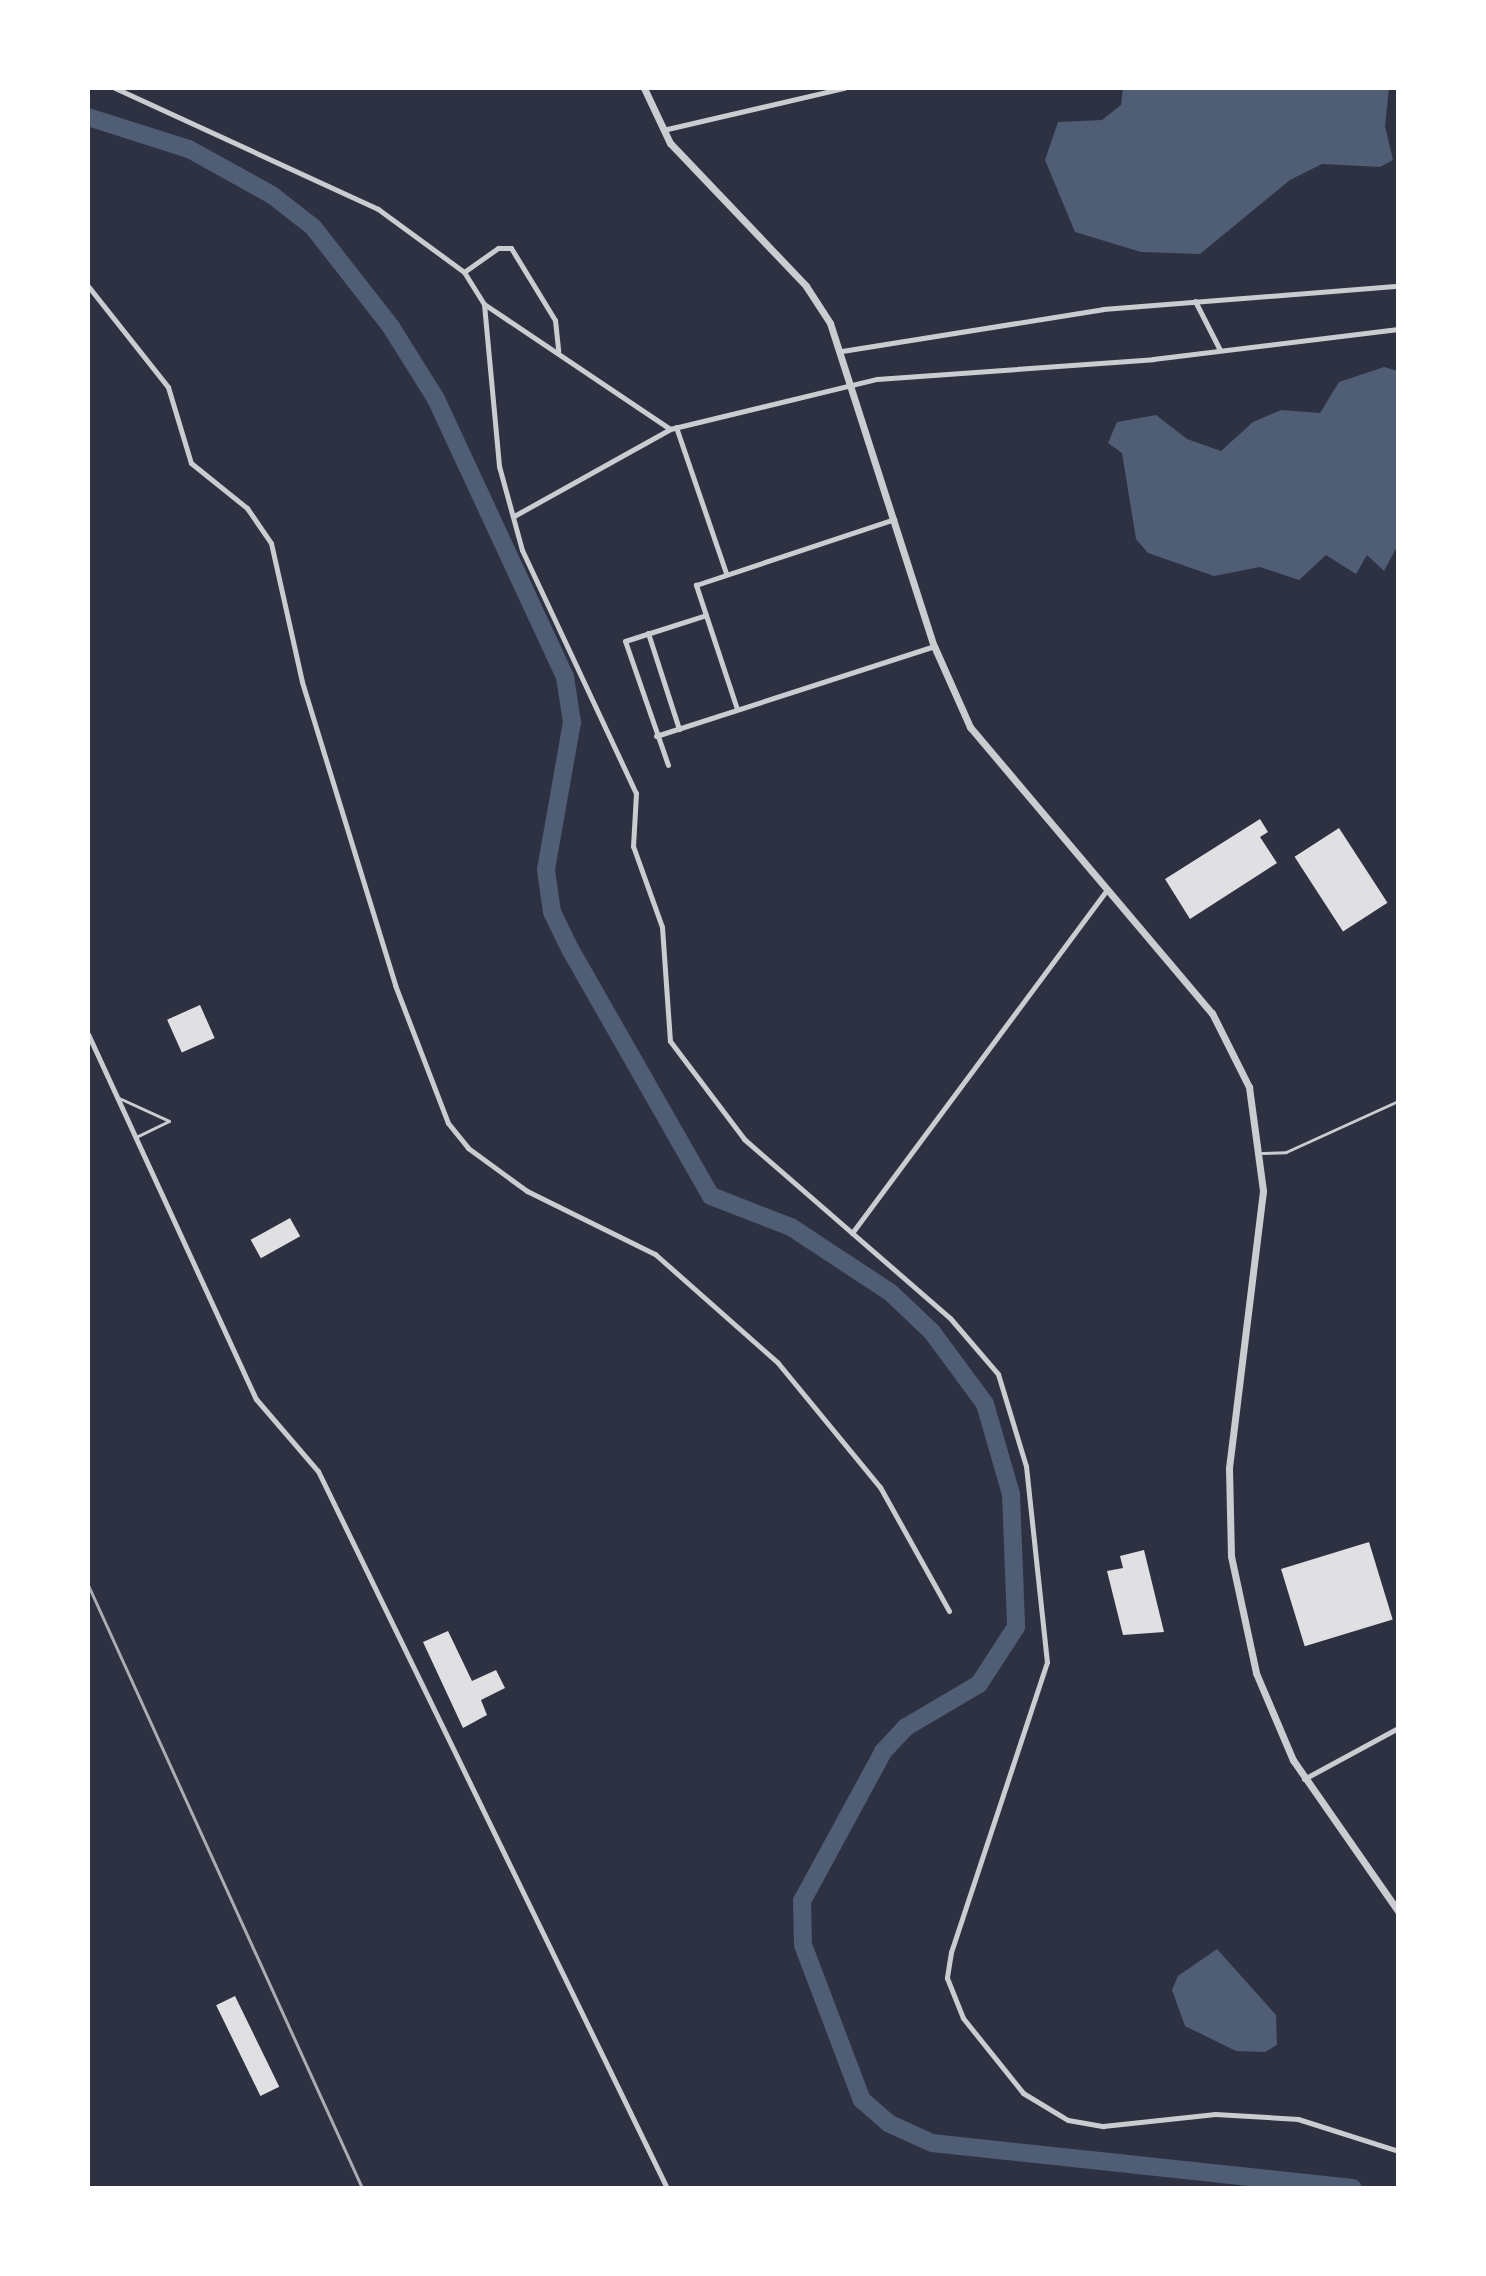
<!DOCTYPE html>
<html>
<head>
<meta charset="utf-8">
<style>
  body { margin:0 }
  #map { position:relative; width:1486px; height:2276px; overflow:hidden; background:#2d3142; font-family:Helvetica,sans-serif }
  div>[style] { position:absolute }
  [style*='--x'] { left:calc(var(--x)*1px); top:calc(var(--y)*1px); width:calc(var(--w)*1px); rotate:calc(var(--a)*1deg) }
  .water>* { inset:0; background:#4f5d75 }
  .river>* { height:18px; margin:-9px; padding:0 9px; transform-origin:9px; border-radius:9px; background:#4f5d75 }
  .building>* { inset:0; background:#e0e0e3; transform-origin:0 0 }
  .service>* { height:3px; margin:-1.5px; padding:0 1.5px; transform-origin:1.5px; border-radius:1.5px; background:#caccd0 }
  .minor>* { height:5px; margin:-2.5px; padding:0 2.5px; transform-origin:2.5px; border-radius:2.5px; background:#caccd0 }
  .tertiary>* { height:7px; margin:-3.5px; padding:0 3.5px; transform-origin:3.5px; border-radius:3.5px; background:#caccd0 }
  .rail>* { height:3px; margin:-1.5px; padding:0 1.5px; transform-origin:1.5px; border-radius:1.5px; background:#abadb3 }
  span { translate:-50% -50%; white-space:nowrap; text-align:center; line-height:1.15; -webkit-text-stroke:8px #fff; paint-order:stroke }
  .frame { position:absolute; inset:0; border:90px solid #fff; pointer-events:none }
</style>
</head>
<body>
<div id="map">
  <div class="water">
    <i style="clip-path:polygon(1123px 88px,1389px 88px,1385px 126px,1393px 160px,1380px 167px,1322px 164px,1290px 180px,1200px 254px,1141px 252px,1075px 232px,1045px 160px,1058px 122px,1102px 120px,1121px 105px)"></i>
    <i style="clip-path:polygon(1384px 367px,1398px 371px,1398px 545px,1384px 571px,1367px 555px,1356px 574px,1326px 555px,1299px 580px,1260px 567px,1214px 576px,1148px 553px,1136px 539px,1122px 453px,1108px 443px,1117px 422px,1156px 415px,1187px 439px,1221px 451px,1253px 422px,1281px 410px,1320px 413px,1339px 382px)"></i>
    <i style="clip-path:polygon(1217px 1949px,1276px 2015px,1277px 2045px,1265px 2052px,1236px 2051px,1185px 2026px,1172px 1990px,1178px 1976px)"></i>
  </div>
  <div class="river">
    <i style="--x:88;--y:117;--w:106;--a:17.6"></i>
    <i style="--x:189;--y:149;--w:95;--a:29"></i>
    <i style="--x:272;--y:195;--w:52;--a:38"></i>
    <i style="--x:313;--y:227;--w:127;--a:52"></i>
    <i style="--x:391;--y:327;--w:85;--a:58"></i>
    <i style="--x:436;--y:399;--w:306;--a:65.1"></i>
    <i style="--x:565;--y:677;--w:46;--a:81.2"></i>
    <i style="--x:572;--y:722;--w:150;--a:100"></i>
    <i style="--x:546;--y:870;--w:42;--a:81.9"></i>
    <i style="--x:552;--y:912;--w:41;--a:64.1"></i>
    <i style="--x:570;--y:949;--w:284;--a:60.3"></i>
    <i style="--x:711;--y:1196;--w:86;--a:21.2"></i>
    <i style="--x:791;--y:1227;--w:120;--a:33.4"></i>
    <i style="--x:891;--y:1293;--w:57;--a:43.6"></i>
    <i style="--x:932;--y:1332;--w:89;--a:53.6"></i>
    <i style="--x:985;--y:1404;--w:94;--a:73.9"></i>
    <i style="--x:1011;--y:1494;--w:133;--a:87.8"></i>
    <i style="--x:1016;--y:1627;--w:68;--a:123"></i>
    <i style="--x:979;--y:1684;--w:85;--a:149.5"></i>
    <i style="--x:906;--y:1727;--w:34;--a:133"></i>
    <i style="--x:883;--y:1752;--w:170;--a:118.5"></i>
    <i style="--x:802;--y:1901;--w:44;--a:88.7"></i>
    <i style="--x:803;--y:1945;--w:166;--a:69.2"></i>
    <i style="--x:862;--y:2100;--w:35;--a:41"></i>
    <i style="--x:888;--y:2123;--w:48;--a:24.4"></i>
    <i style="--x:932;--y:2143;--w:423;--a:6.1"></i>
  </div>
  <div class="building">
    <i style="clip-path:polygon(1260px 819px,1268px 832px,1260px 837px,1277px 863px,1190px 919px,1165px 879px)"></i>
    <i style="left:1339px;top:828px;width:89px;height:53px;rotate:57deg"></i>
    <i style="left:200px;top:1005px;width:36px;height:36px;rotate:66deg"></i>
    <i style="left:290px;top:1218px;width:21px;height:45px;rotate:61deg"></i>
    <i style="left:1369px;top:1542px;width:81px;height:92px;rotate:73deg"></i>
    <i style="clip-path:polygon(1144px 1550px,1164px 1632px,1123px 1635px,1107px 1571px,1123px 1568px,1120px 1556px)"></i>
    <i style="clip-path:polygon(448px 1631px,472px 1681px,496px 1670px,505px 1688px,481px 1700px,487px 1715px,463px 1728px,423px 1642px)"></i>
    <i style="left:235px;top:1996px;width:101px;height:21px;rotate:64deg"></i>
  </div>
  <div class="service">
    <i style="--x:119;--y:1098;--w:55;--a:24.7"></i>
    <i style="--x:169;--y:1121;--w:37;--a:154"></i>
    <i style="--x:1262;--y:1153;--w:24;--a:-2"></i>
    <i style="--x:1286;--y:1152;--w:123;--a:-24.5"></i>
  </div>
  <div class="minor">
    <i style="--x:115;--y:88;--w:289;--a:24.7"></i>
    <i style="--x:378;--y:209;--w:107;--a:36.2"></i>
    <i style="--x:464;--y:272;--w:38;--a:58"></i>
    <i style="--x:484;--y:304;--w:163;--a:84.7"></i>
    <i style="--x:499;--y:466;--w:87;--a:74.7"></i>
    <i style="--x:522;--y:550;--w:268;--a:64.9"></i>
    <i style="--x:636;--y:793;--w:53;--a:93.2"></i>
    <i style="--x:633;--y:846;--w:86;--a:70.3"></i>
    <i style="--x:662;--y:927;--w:114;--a:86"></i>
    <i style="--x:670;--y:1041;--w:123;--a:52.9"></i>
    <i style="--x:744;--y:1139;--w:273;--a:41"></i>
    <i style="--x:950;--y:1318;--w:74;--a:49.4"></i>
    <i style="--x:998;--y:1374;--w:96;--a:73.1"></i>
    <i style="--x:1026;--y:1466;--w:197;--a:83.9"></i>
    <i style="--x:1047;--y:1662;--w:305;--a:108.3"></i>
    <i style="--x:951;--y:1952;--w:26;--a:99"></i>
    <i style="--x:947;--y:1978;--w:43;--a:68.2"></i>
    <i style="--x:963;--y:2018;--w:96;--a:51.3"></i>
    <i style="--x:1023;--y:2093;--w:52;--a:31"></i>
    <i style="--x:1068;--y:2120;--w:36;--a:10"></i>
    <i style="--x:1103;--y:2126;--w:113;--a:-6.1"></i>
    <i style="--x:1215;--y:2114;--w:83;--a:3.4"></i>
    <i style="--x:1298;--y:2119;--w:105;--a:17.7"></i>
    <i style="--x:663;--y:130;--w:186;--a:-13.1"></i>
    <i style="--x:464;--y:272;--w:42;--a:-35.2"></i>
    <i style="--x:498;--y:248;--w:13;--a:0"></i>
    <i style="--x:511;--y:248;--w:84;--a:58.6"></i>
    <i style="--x:555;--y:320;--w:31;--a:84"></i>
    <i style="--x:88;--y:286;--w:129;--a:51.6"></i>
    <i style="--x:168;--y:387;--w:79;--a:73.2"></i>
    <i style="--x:191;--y:463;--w:72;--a:38.8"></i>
    <i style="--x:247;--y:508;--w:42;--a:55.6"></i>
    <i style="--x:271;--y:543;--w:142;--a:77.4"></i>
    <i style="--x:302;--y:682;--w:317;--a:72.9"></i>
    <i style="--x:395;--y:985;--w:148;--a:69"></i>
    <i style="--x:448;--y:1123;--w:32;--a:51"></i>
    <i style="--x:468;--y:1148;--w:73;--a:36.1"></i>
    <i style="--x:527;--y:1191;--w:143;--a:26.2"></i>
    <i style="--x:655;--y:1254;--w:164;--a:41.5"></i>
    <i style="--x:778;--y:1363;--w:161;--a:50.6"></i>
    <i style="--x:880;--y:1487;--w:142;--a:60.9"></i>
    <i style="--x:1195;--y:301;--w:55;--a:63"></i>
    <i style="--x:484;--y:304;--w:224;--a:33.9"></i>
    <i style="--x:670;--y:429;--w:213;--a:-13.6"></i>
    <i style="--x:877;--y:379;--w:277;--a:-4.1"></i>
    <i style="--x:1153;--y:359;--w:247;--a:-7"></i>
    <i style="--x:842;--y:351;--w:264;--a:-9.1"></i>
    <i style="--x:1103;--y:309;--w:296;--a:-4.5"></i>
    <i style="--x:676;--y:427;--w:154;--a:71.1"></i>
    <i style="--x:514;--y:516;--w:179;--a:-29.1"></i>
    <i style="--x:648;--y:633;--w:101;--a:72.1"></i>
    <i style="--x:737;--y:709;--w:131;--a:-108.3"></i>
    <i style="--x:696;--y:585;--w:209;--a:-18.4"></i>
    <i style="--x:656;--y:736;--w:292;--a:-17.9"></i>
    <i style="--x:668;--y:765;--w:131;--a:-109.1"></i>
    <i style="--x:625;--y:641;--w:85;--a:-17.8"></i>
    <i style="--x:88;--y:1034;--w:402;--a:65.3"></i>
    <i style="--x:256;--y:1399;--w:95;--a:49.3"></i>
    <i style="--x:318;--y:1471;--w:797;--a:64.05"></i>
    <i style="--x:852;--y:1233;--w:426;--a:-53.4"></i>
    <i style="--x:1304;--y:1779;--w:107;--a:-28.5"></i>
  </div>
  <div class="tertiary">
    <i style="--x:644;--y:88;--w:61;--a:64.7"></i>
    <i style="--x:670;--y:143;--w:197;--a:46.4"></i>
    <i style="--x:806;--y:286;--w:44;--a:57"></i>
    <i style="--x:830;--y:323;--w:339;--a:72.2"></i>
    <i style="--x:934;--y:646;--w:89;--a:66"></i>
    <i style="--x:970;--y:727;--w:375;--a:49.8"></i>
    <i style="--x:1212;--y:1013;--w:83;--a:63.4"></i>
    <i style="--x:1249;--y:1087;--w:105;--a:82.3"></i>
    <i style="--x:1263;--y:1191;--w:279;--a:97"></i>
    <i style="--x:1229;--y:1468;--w:88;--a:88.7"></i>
    <i style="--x:1231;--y:1556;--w:120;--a:77.9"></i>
    <i style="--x:1256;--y:1673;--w:95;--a:67"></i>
    <i style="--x:1293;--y:1760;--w:184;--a:55.2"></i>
  </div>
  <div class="rail">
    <i style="--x:88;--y:1585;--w:662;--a:65.56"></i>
  </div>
  <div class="frame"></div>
</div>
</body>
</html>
